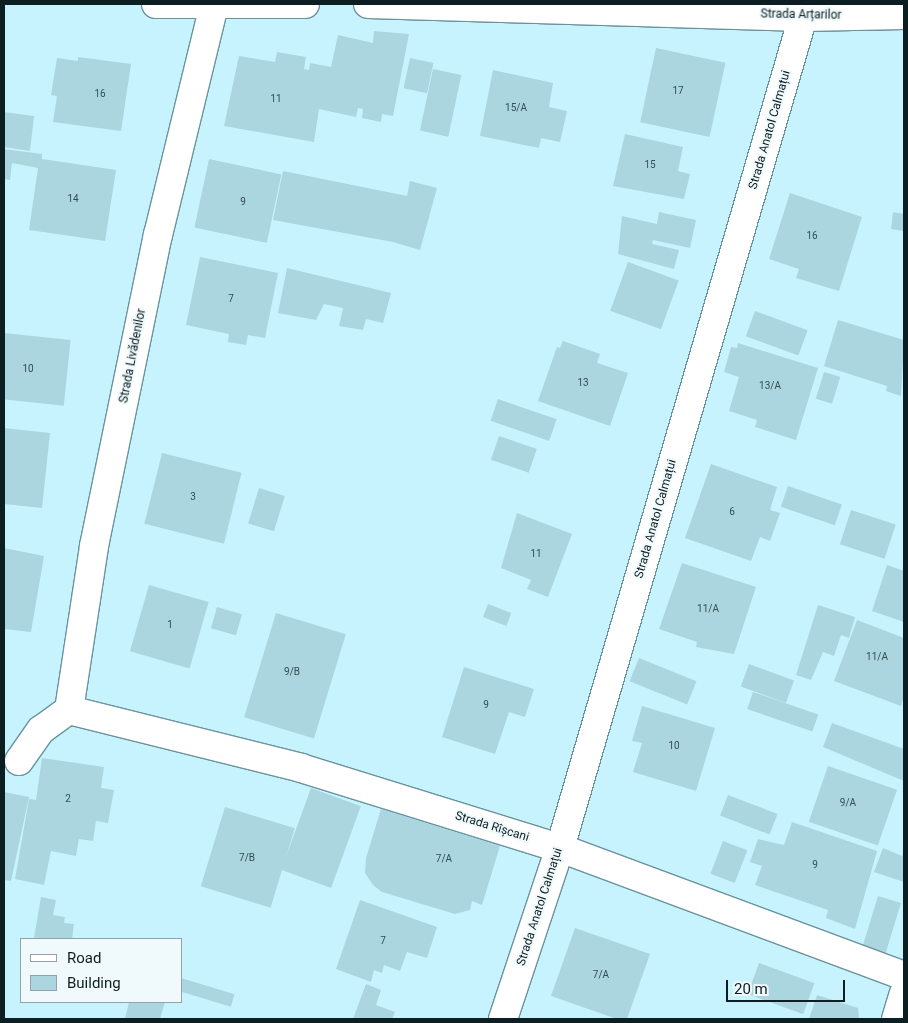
<!DOCTYPE html>
<html>
<head>
<meta charset="utf-8">
<style>
  body { margin:0 }
  #map { position:relative; width:908px; height:1023px; overflow:hidden; background:#c7f3fe; font-family:Roboto,sans-serif }
  div>[style] { position:absolute }
  [style*='--x'] { left:calc(var(--x)*1px); top:calc(var(--y)*1px); width:calc(var(--w)*1px); rotate:calc(var(--a)*1deg) }
  .building>* { inset:0; background:#abd6e0; transform-origin:0 0 }
  .roads { filter:drop-shadow(1px 0 #69939d) drop-shadow(-1px 0 #69939d) drop-shadow(0 1px #69939d) drop-shadow(0 -1px #69939d) }
  .minor>* { height:28px; margin:-14px; padding:0 14px; transform-origin:14px; border-radius:14px; background:#fff }
  span { translate:-50% -50%; white-space:nowrap; text-align:center; line-height:1.15; -webkit-text-stroke:4px #f0f9fb; paint-order:stroke }
  .number-label { font-size:10px; color:#344c52 }
  .number-label span { -webkit-text-stroke-width:0 }
  .street-label { font-size:12px; color:#0d1e22 }
  .frame { position:absolute; inset:0; border:5px solid #0d1e22; pointer-events:none }
  .legend { position:absolute; left:20px; top:938px; width:162px; height:65px; box-sizing:border-box; background:#f0f9fb; border:1px solid #95a1a4; margin:0; padding:6px 9px; list-style:none; font-size:15px; color:#0d1e22 }
  .legend li { display:flex; align-items:center; gap:10px; height:25px }
  .legend b { width:25px; border:1px solid #95a1a4 }
  .scale { position:absolute; left:726px; top:980px; width:119px; height:22px; box-sizing:border-box; border:2px solid #0d1e22; border-top:0; padding-left:6px; font-size:15px; line-height:18px; white-space:nowrap; color:#0d1e22; -webkit-text-stroke:4px #f0f9fb; paint-order:stroke }
</style>
</head>
<body>
<div id="map">
  <div class="building">
    <i style="clip-path:polygon(374px 31px,409px 34px,393px 116px,382px 114px,381px 122px,362px 118px,363px 109px,358px 108px,356px 117px,319px 109px,314px 142px,224px 126px,239px 56px,275px 62px,277px 52px,306px 57px,304px 69px,309px 70px,310px 63px,331px 67px,338px 35px,373px 43px)"></i>
    <i style="left:656px;top:48px;width:71px;height:76px;rotate:12deg"></i>
    <i style="clip-path:polygon(78px 57px,131px 64px,121px 131px,53px 122px,57px 96px,51px 95px,57px 58px,78px 61px)"></i>
    <i style="left:410px;top:58px;width:24px;height:31px;rotate:12deg"></i>
    <i style="left:433px;top:69px;width:29px;height:63px;rotate:12deg"></i>
    <i style="clip-path:polygon(493px 70px,553px 83px,549px 107px,567px 111px,560px 142px,541px 138px,539px 148px,480px 136px)"></i>
    <i style="clip-path:polygon(4px 112px,34px 116px,30px 151px,4px 147px)"></i>
    <i style="clip-path:polygon(625px 134px,683px 147px,678px 171px,690px 174px,684px 199px,613px 186px)"></i>
    <i style="clip-path:polygon(4px 149px,42px 154px,42px 159px,116px 170px,105px 241px,29px 230px,38px 168px,12px 163px,10px 180px,4px 179px)"></i>
    <i style="left:209px;top:159px;width:74px;height:70px;rotate:12deg"></i>
    <i style="clip-path:polygon(283px 171px,407px 196px,410px 181px,437px 188px,420px 250px,393px 242px,273px 220px)"></i>
    <i style="clip-path:polygon(790px 193px,862px 217px,839px 291px,796px 278px,799px 269px,769px 259px)"></i>
    <i style="clip-path:polygon(659px 212px,696px 220px,690px 248px,653px 240px,652px 244px,679px 250px,674px 269px,618px 254px,622px 216px,657px 224px)"></i>
    <i style="clip-path:polygon(893px 212px,904px 214px,904px 231px,891px 229px)"></i>
    <i style="clip-path:polygon(200px 257px,278px 273px,265px 338px,248px 335px,246px 345px,228px 342px,229px 334px,186px 325px)"></i>
    <i style="left:628px;top:262px;width:54px;height:52px;rotate:20deg"></i>
    <i style="clip-path:polygon(287px 268px,391px 293px,383px 323px,366px 319px,363px 330px,339px 326px,343px 308px,324px 304px,316px 320px,278px 313px)"></i>
    <i style="left:755px;top:311px;width:56px;height:27px;rotate:20deg"></i>
    <i style="clip-path:polygon(838px 320px,904px 340px,901px 396px,886px 391px,887px 386px,824px 366px)"></i>
    <i style="left:4px;top:333px;width:67px;height:66px;rotate:6deg"></i>
    <i style="clip-path:polygon(563px 341px,600px 354px,597px 363px,628px 373px,610px 426px,538px 401px,557px 347px,560px 348px)"></i>
    <i style="clip-path:polygon(738px 343px,818px 368px,796px 440px,755px 427px,757px 420px,729px 411px,739px 377px,724px 372px,731px 347px,737px 348px)"></i>
    <i style="left:824px;top:372px;width:17px;height:28px;rotate:17deg"></i>
    <i style="left:498px;top:399px;width:62px;height:23px;rotate:19deg"></i>
    <i style="clip-path:polygon(4px 428px,50px 433px,42px 508px,4px 504px)"></i>
    <i style="left:499px;top:436px;width:40px;height:25px;rotate:19deg"></i>
    <i style="left:162px;top:453px;width:82px;height:73px;rotate:14deg"></i>
    <i style="clip-path:polygon(711px 464px,777px 487px,770px 510px,780px 513px,770px 541px,760px 537px,751px 561px,685px 538px)"></i>
    <i style="left:788px;top:486px;width:57px;height:22px;rotate:19deg"></i>
    <i style="left:259px;top:488px;width:27px;height:37px;rotate:17deg"></i>
    <i style="left:851px;top:510px;width:47px;height:36px;rotate:18deg"></i>
    <i style="clip-path:polygon(517px 513px,572px 534px,548px 597px,527px 589px,531px 580px,501px 568px)"></i>
    <i style="clip-path:polygon(4px 548px,44px 556px,31px 632px,4px 629px)"></i>
    <i style="clip-path:polygon(682px 563px,756px 587px,734px 654px,696px 647px,697px 642px,659px 629px)"></i>
    <i style="clip-path:polygon(887px 565px,904px 571px,904px 622px,872px 611px)"></i>
    <i style="left:149px;top:585px;width:62px;height:69px;rotate:16deg"></i>
    <i style="left:488px;top:604px;width:25px;height:14px;rotate:21deg"></i>
    <i style="clip-path:polygon(818px 605px,855px 617px,849px 638px,841px 635px,834px 656px,823px 652px,811px 680px,796px 675px)"></i>
    <i style="left:217px;top:607px;width:26px;height:22px;rotate:16deg"></i>
    <i style="left:276px;top:613px;width:73px;height:109px;rotate:17deg"></i>
    <i style="clip-path:polygon(857px 620px,904px 638px,904px 696px,901px 706px,834px 681px)"></i>
    <i style="left:639px;top:658px;width:62px;height:25px;rotate:22deg"></i>
    <i style="left:749px;top:664px;width:48px;height:24px;rotate:20deg"></i>
    <i style="clip-path:polygon(464px 667px,534px 689px,525px 717px,509px 712px,495px 754px,442px 737px)"></i>
    <i style="left:753px;top:692px;width:69px;height:18px;rotate:19deg"></i>
    <i style="clip-path:polygon(642px 706px,715px 728px,696px 791px,633px 772px,642px 743px,632px 741px)"></i>
    <i style="clip-path:polygon(832px 723px,904px 749px,904px 781px,823px 747px)"></i>
    <i style="clip-path:polygon(42px 758px,104px 767px,101px 788px,114px 790px,108px 823px,96px 821px,93px 841px,79px 839px,76px 856px,51px 851px,44px 885px,15px 879px,29px 799px,36px 800px)"></i>
    <i style="left:828px;top:766px;width:73px;height:59px;rotate:19deg"></i>
    <i style="left:311px;top:788px;width:53px;height:87px;rotate:20deg"></i>
    <i style="clip-path:polygon(4px 792px,29px 797px,11px 881px,4px 880px)"></i>
    <i style="left:728px;top:795px;width:53px;height:22px;rotate:21deg"></i>
    <i style="left:225px;top:807px;width:73px;height:83px;rotate:17deg"></i>
    <i style="clip-path:polygon(381px 809px,500px 846px,482px 905px,472px 901px,470px 910px,455px 914px,382px 892px,373px 885px,365px 873px,366px 858px)"></i>
    <i style="clip-path:polygon(792px 822px,877px 851px,855px 929px,826px 918px,828px 910px,755px 885px,762px 866px,750px 862px,758px 839px,784px 845px)"></i>
    <i style="left:723px;top:841px;width:26px;height:35px;rotate:21deg"></i>
    <i style="clip-path:polygon(883px 848px,902px 856px,904px 851px,904px 882px,874px 872px)"></i>
    <i style="left:878px;top:896px;width:24px;height:52px;rotate:17deg"></i>
    <i style="clip-path:polygon(41px 897px,56px 900px,53px 915px,65px 917px,64px 923px,74px 924px,72px 939px,34px 938px)"></i>
    <i style="clip-path:polygon(360px 900px,437px 927px,427px 958px,407px 952px,400px 971px,384px 965px,382px 973px,374px 970px,371px 982px,336px 969px)"></i>
    <i style="clip-path:polygon(575px 928px,650px 954px,627px 1019px,617px 1019px,551px 996px)"></i>
    <i style="left:759px;top:963px;width:59px;height:33px;rotate:20deg"></i>
    <i style="left:181px;top:978px;width:56px;height:13px;rotate:17deg"></i>
    <i style="clip-path:polygon(366px 984px,381px 990px,376px 1005px,395px 1012px,392px 1019px,353px 1019px)"></i>
    <i style="clip-path:polygon(817px 995px,858px 1008px,859px 1019px,809px 1019px)"></i>
    <i style="clip-path:polygon(129px 1002px,165px 1002px,160px 1019px,125px 1019px)"></i>
  </div>
  <div class="roads">
    <div class="minor">
      <i style="--x:156;--y:4;--w:149;--a:0"></i>
      <i style="--x:368;--y:4;--w:435;--a:1.7"></i>
      <i style="--x:803;--y:17;--w:101;--a:-1.1"></i>
      <i style="--x:69;--y:710;--w:239;--a:14"></i>
      <i style="--x:301;--y:768;--w:271;--a:17.2"></i>
      <i style="--x:560;--y:848;--w:367;--a:20.4"></i>
      <i style="--x:69;--y:710;--w:166;--a:-81.3"></i>
      <i style="--x:94;--y:546;--w:318;--a:-78.4"></i>
      <i style="--x:158;--y:235;--w:236;--a:-76.3"></i>
      <i style="--x:19;--y:761;--w:38;--a:-55"></i>
      <i style="--x:41;--y:730;--w:34;--a:-36"></i>
      <i style="--x:503;--y:1019;--w:180;--a:-71.6"></i>
      <i style="--x:560;--y:848;--w:866;--a:-73.7"></i>
      <i style="--x:896;--y:1019;--w:27;--a:-73"></i>
    </div>
  </div>
  <div class="number-label">
    <span style="left:678px;top:91px">17</span>
    <span style="left:100px;top:94px">16</span>
    <span style="left:276px;top:99px">11</span>
    <span style="left:516px;top:108px">15/A</span>
    <span style="left:650px;top:165px">15</span>
    <span style="left:73px;top:199px">14</span>
    <span style="left:243px;top:202px">9</span>
    <span style="left:812px;top:236px">16</span>
    <span style="left:231px;top:299px">7</span>
    <span style="left:28px;top:369px">10</span>
    <span style="left:583px;top:383px">13</span>
    <span style="left:770px;top:386px">13/A</span>
    <span style="left:193px;top:497px">3</span>
    <span style="left:732px;top:512px">6</span>
    <span style="left:536px;top:554px">11</span>
    <span style="left:708px;top:609px">11/A</span>
    <span style="left:170px;top:625px">1</span>
    <span style="left:877px;top:657px">11/A</span>
    <span style="left:292px;top:672px">9/B</span>
    <span style="left:486px;top:705px">9</span>
    <span style="left:674px;top:746px">10</span>
    <span style="left:68px;top:799px">2</span>
    <span style="left:848px;top:803px">9/A</span>
    <span style="left:247px;top:858px">7/B</span>
    <span style="left:444px;top:859px">7/A</span>
    <span style="left:815px;top:865px">9</span>
    <span style="left:383px;top:941px">7</span>
    <span style="left:601px;top:975px">7/A</span>
  </div>
  <div class="street-label">
    <span style="left:801px;top:15px;rotate:1deg">Strada Arțarilor</span>
    <span style="left:770px;top:130px;rotate:-74deg">Strada Anatol Calmațui</span>
    <span style="left:133px;top:356px;rotate:-79deg">Strada Livădenilor</span>
    <span style="left:656px;top:519px;rotate:-74deg">Strada Anatol Calmațui</span>
    <span style="left:492px;top:827px;rotate:17deg">Strada Rîșcani</span>
    <span style="left:540px;top:907px;rotate:-72deg">Strada Anatol Calmațui</span>
  </div>
  <div class="frame"></div>
  <ul class="legend">
  <li><b style="height:6px;background:#fff"></b>Road</li>
  <li><b style="height:14px;background:#abd6e0"></b>Building</li>
  </ul>
  <div class="scale">20 m</div>
</div>
</body>
</html>
